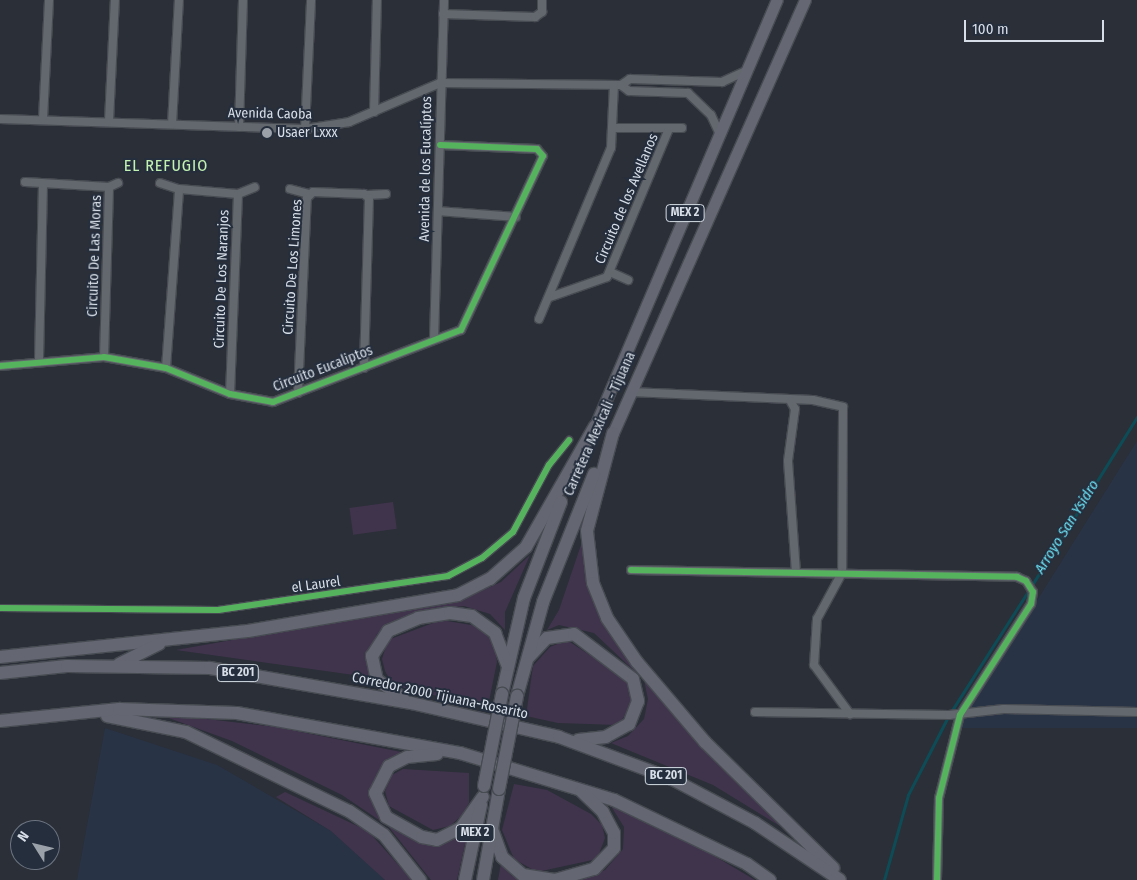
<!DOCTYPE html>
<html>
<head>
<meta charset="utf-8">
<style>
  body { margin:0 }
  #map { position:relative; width:1137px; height:880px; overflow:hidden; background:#2b2f37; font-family:"Fira Sans Condensed",sans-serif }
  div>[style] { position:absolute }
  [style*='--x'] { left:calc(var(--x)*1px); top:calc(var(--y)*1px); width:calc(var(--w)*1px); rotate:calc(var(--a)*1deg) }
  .built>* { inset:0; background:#283346 }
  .green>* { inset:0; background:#40344d; transform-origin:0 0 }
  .stream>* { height:2.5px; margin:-1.25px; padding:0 1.25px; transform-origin:1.25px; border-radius:1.25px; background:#0d4c56 }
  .roads { filter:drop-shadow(1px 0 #474b52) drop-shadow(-1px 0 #474b52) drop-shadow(0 1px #474b52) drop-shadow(0 -1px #474b52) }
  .pedestrian>* { height:5.5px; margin:-2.75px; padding:0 2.75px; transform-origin:2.75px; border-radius:2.75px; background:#63686e }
  .minor>* { height:8px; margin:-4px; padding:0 4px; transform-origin:4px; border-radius:4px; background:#63686e }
  .primary>* { height:11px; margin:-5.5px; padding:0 5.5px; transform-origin:5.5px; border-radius:5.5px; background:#656872 }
  .trunk>* { height:12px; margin:-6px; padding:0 6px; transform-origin:6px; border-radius:6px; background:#646671 }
  .bridges { filter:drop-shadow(1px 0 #474b52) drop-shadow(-1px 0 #474b52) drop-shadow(0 1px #474b52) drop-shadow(0 -1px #474b52) }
  .trunk-bridge>* { height:12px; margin:-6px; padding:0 6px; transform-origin:6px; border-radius:6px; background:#646671 }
  .cycleway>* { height:6px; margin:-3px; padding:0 3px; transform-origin:3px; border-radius:3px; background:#56b35d }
  .dots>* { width:14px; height:14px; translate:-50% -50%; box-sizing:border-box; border:2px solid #252e3d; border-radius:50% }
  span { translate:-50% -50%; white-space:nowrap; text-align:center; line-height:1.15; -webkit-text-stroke:4px #252e3d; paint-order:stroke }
  .shield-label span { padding:1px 4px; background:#252e3d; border:1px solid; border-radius:4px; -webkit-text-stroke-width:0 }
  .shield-label { font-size:12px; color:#d7dee7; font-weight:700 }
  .street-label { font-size:14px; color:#d7dee7 }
  .poi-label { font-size:14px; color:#d7dee7 }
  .left { translate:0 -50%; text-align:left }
  .water-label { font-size:15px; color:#6be3f6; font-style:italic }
  .quarter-label { font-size:16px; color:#c4f2b0; letter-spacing:1px }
  .north { position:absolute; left:10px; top:820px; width:50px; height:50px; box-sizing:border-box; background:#252e3d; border:1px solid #6c7481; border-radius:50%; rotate:306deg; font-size:14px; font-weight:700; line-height:20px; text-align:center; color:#d7dee7 }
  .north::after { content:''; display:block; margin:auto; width:18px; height:22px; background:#9ba1a9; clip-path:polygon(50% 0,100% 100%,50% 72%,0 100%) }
  .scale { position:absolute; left:964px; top:20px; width:140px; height:22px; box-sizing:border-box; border:2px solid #d7dee7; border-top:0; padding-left:6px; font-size:15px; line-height:18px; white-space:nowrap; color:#d7dee7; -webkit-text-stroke:4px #252e3d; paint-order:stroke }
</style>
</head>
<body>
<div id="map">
  <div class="built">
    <i style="clip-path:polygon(1137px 441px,1137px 728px,957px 728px)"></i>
    <i style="clip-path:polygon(105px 728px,217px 765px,331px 831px,385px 880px,77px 880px)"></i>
  </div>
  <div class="green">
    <i style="left:393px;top:502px;width:27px;height:44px;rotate:82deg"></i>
    <i style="clip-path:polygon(585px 533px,606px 623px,788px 831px,713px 785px,611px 743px,628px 736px,644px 719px,648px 699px,644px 680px,594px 633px,559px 625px,547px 630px,559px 610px)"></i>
    <i style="clip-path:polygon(530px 555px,505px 612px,505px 630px,490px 614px,464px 606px,415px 612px,377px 634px,367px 657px,385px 690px,354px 675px,176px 650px,466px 598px,501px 582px)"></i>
    <i style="clip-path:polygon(441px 620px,477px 626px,495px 643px,497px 662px,488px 706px,408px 690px,390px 680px,385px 671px,382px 659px,388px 640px)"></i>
    <i style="clip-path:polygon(567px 640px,627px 680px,636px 700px,618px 725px,558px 723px,526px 716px,533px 666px,550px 647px)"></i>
    <i style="clip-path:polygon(155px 713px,276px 727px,401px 752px,377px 775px,373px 803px,443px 844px,468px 832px,457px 880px,431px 880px,388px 826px,342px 795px,232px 741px)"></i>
    <i style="clip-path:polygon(403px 769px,469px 773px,469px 803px,462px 815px,450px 826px,433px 830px,389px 806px,385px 791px,392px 775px)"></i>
    <i style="clip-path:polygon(514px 784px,547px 790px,591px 814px,602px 825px,605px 838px,597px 859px,537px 872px,514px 859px,502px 830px)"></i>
    <i style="clip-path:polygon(285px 792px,368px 831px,412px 880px,385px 880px,331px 831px,276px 797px)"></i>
    <i style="clip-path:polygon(611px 806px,699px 847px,755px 880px,582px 880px,605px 870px,623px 849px,624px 827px)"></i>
    <i style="clip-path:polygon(501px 863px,511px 875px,519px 880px,498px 880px)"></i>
  </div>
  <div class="stream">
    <i style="--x:1032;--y:585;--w:198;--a:-58"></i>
    <i style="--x:884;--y:880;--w:88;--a:-74.2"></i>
    <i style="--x:908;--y:795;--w:90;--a:-62.9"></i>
    <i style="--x:949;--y:715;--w:148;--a:-57.4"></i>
  </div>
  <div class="roads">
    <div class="pedestrian">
      <i style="--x:0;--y:608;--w:218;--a:0.5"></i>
      <i style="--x:218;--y:610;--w:232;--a:-8.4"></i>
      <i style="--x:448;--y:576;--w:38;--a:-28"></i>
      <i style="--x:482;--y:558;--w:40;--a:-40"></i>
      <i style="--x:513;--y:532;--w:76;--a:-61.8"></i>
      <i style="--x:549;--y:465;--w:32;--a:-51"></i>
    </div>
    <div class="minor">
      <i style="--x:443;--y:14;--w:92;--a:1.9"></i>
      <i style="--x:535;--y:17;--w:9;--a:-36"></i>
      <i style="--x:542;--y:12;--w:12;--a:-90"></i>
      <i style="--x:621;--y:85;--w:11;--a:-34"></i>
      <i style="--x:630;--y:79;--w:92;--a:1.9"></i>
      <i style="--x:722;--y:82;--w:26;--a:-25"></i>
      <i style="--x:621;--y:85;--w:10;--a:37"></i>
      <i style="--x:629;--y:91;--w:59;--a:1.9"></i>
      <i style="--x:688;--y:93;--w:32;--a:44"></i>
      <i style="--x:711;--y:115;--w:19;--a:65"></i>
      <i style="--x:374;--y:112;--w:112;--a:-88.5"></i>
      <i style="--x:0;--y:119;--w:305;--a:1.9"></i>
      <i style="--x:305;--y:129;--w:45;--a:-9"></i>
      <i style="--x:349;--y:122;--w:99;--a:-23.2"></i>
      <i style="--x:440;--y:83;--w:181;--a:0.6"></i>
      <i style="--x:43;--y:119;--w:119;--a:-87.1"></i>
      <i style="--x:109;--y:121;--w:121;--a:-87.2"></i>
      <i style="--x:172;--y:124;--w:124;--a:-86.8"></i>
      <i style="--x:239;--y:127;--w:127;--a:-88.2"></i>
      <i style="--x:615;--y:128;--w:67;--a:0"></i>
      <i style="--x:305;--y:129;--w:129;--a:-87.3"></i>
      <i style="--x:25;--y:182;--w:84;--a:3.4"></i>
      <i style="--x:109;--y:187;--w:10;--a:-24"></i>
      <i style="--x:160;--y:183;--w:20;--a:18"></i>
      <i style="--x:179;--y:189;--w:59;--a:4.8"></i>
      <i style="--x:238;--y:194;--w:18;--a:-22"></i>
      <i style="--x:290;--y:189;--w:20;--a:15"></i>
      <i style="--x:367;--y:195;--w:19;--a:-3"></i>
      <i style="--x:438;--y:211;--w:78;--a:4.4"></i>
      <i style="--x:610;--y:272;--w:20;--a:24"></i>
      <i style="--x:550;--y:297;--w:60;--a:-19.3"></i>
      <i style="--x:607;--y:277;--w:160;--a:-67.3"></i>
      <i style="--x:539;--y:319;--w:186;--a:-67.2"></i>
      <i style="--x:611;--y:148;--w:63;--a:-87.3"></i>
      <i style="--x:434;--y:339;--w:339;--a:-88.3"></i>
      <i style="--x:104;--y:357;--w:170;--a:-88.3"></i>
      <i style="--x:39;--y:360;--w:176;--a:-88.7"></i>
      <i style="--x:0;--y:366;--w:104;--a:-4.9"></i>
      <i style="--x:104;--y:357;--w:63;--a:10.1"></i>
      <i style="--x:166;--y:368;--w:69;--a:22.1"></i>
      <i style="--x:230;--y:394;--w:44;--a:10.5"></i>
      <i style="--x:273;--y:402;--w:201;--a:-21"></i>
      <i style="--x:461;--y:330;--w:192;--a:-64.8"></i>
      <i style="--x:543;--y:156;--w:9;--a:-131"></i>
      <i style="--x:537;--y:149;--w:97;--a:-177.6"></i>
      <i style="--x:166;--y:368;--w:179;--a:-85.8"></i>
      <i style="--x:631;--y:392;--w:182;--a:2.5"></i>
      <i style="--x:813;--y:400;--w:31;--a:13"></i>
      <i style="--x:843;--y:407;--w:166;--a:90.3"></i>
      <i style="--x:842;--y:573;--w:52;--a:118.5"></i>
      <i style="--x:817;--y:619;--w:46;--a:93.7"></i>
      <i style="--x:814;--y:665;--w:61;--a:53.7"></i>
      <i style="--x:298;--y:393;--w:195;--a:-87.4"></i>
      <i style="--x:307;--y:198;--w:8;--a:-45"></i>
      <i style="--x:313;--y:192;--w:51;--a:2.2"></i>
      <i style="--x:364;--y:194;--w:6;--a:39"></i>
      <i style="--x:369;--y:198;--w:170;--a:91.7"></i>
      <i style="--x:230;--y:394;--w:200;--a:-87.7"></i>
      <i style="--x:791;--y:402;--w:8;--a:60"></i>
      <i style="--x:795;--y:409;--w:52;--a:97.7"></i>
      <i style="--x:788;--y:461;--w:111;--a:85.9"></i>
      <i style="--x:631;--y:570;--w:386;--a:1"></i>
      <i style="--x:1017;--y:577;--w:10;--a:24"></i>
      <i style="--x:1026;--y:581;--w:13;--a:58"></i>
      <i style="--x:1033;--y:592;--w:12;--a:99"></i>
      <i style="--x:1031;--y:604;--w:132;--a:122.6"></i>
      <i style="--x:960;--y:715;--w:86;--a:104.2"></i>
      <i style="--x:939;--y:798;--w:82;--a:91.4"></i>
      <i style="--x:755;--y:712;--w:194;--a:0.9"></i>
      <i style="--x:949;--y:715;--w:55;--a:-6.2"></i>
      <i style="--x:1004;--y:709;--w:133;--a:1.3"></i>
    </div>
    <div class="primary">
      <i style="--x:595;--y:426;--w:463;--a:-66.9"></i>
      <i style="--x:613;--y:433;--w:474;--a:-66.1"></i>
    </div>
    <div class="trunk">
      <i style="--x:613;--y:433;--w:101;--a:104.9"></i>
      <i style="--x:587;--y:531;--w:52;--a:83.4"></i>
      <i style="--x:593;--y:583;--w:38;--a:68"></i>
      <i style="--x:607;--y:618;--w:53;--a:55.7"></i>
      <i style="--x:637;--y:662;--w:105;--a:49.6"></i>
      <i style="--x:705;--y:742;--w:180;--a:44.5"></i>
      <i style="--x:0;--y:657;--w:249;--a:-6"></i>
      <i style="--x:248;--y:631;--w:213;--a:-9.7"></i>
      <i style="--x:458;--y:595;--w:36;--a:-27"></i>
      <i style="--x:490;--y:579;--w:48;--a:-41.6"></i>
      <i style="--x:526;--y:547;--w:139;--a:-60.3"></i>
      <i style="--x:529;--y:657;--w:26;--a:-47"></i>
      <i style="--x:547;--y:638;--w:27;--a:-8"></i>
      <i style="--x:574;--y:634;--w:74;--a:37.3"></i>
      <i style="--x:633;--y:679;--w:23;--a:77"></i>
      <i style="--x:638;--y:701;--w:25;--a:111"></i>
      <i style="--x:629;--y:724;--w:26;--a:151"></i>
      <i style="--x:606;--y:737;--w:28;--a:174"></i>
      <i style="--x:119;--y:664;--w:45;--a:-26.6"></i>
      <i style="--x:0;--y:673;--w:67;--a:-6"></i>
      <i style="--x:67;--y:666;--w:143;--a:0.8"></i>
      <i style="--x:210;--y:668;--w:204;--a:9.9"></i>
      <i style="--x:411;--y:703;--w:152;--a:12.9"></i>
      <i style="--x:559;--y:737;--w:121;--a:20.4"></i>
      <i style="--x:672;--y:779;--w:94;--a:27.9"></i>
      <i style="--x:755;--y:823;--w:102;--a:33.8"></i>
      <i style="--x:502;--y:694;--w:98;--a:-77.1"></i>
      <i style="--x:524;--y:598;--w:103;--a:-68.9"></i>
      <i style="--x:517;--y:696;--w:98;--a:-74.5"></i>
      <i style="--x:543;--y:602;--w:138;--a:-68.3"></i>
      <i style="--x:403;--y:698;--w:32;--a:-145"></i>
      <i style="--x:377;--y:680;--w:25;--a:-102"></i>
      <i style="--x:372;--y:656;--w:30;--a:-57"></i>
      <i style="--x:388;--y:631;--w:33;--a:-23"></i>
      <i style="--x:418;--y:618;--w:32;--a:-9"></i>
      <i style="--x:450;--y:613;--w:22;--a:8"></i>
      <i style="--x:472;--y:616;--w:29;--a:36"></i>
      <i style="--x:495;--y:633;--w:34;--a:69"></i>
      <i style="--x:107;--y:716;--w:81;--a:11.4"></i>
      <i style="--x:186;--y:732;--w:181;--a:25.9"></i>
      <i style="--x:349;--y:811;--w:42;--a:34.4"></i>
      <i style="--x:384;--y:835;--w:58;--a:51.3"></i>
      <i style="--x:0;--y:721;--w:120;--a:-5.8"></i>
      <i style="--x:119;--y:709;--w:118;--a:1.9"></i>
      <i style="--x:237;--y:713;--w:227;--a:10.2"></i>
      <i style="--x:460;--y:753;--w:161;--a:17"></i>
      <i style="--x:614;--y:800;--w:148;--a:25.7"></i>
      <i style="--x:747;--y:864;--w:28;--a:35"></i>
      <i style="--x:437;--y:754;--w:30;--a:174"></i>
      <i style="--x:407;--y:757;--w:20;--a:153"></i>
      <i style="--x:389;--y:766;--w:30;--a:117"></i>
      <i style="--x:375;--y:793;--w:26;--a:65"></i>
      <i style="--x:386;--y:817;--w:41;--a:29.1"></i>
      <i style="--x:422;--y:837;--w:15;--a:11"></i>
      <i style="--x:437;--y:840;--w:27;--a:-27"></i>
      <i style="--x:461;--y:828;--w:38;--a:-55"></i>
      <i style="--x:492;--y:829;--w:30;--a:70"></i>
      <i style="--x:502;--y:857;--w:28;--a:41"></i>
      <i style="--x:523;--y:875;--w:32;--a:9"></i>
      <i style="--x:555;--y:880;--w:41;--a:-15.8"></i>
      <i style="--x:594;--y:869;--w:29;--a:-46"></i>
      <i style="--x:614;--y:848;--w:15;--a:-90"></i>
      <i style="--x:614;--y:833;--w:24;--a:-118"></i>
      <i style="--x:603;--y:812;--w:30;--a:-136"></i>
      <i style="--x:465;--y:880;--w:77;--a:-78"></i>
      <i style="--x:483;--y:880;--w:92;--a:-80"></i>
    </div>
  </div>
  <div class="bridges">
    <div class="trunk-bridge">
      <i style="--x:484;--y:786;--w:94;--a:-78.9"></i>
      <i style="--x:499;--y:789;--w:95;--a:-79"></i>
    </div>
  </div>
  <div class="cycleway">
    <i style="--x:0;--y:366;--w:104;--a:-4.9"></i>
    <i style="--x:104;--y:357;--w:63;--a:10.1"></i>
    <i style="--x:166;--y:368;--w:69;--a:22.1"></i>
    <i style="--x:230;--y:394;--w:44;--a:10.5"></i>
    <i style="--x:273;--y:402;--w:201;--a:-21"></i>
    <i style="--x:461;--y:330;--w:192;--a:-64.8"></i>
    <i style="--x:543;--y:156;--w:9;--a:-131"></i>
    <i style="--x:537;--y:149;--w:97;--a:-177.6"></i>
    <i style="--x:631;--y:570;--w:386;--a:1"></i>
    <i style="--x:1017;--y:577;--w:10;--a:24"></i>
    <i style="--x:1026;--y:581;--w:13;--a:58"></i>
    <i style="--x:1033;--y:592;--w:12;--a:99"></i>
    <i style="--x:1031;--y:604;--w:132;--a:122.6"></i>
    <i style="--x:960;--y:715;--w:86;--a:104.2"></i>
    <i style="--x:939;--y:798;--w:82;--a:91.4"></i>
    <i style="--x:0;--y:608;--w:218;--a:0.5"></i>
    <i style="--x:218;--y:610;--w:232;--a:-8.4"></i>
    <i style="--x:448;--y:576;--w:38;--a:-28"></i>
    <i style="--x:482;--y:558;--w:40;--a:-40"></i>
    <i style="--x:513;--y:532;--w:76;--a:-61.8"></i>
    <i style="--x:549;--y:465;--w:32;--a:-51"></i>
  </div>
  <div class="dots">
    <i style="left:267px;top:133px;background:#9ba1a9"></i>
  </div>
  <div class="shield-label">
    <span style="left:685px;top:213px">MEX 2</span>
    <span style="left:238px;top:673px">BC 201</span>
    <span style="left:666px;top:776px">BC 201</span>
    <span style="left:475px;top:833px">MEX 2</span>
  </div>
  <div class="street-label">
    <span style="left:270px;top:114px;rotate:1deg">Avenida Caoba</span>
    <span style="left:426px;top:169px;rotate:-89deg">Avenida de los Eucalíptos</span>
    <span style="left:627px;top:199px;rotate:-67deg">Circuito de los Avellanos</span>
    <span style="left:95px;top:256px;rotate:-88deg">Circuito De Las Moras</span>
    <span style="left:293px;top:267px;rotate:-86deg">Circuito De Los Limones</span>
    <span style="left:222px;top:279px;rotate:-88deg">Circuito De Los Naranjos</span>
    <span style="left:323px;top:369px;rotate:-21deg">Circuito Eucaliptos</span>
    <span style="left:600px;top:424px;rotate:-66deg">Carretera Mexicali - Tijuana</span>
    <span style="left:316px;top:585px;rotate:-8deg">el Laurel</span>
    <span style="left:440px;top:696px;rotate:12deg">Corredor 2000 Tijuana-Rosarito</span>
  </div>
  <div class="poi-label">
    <span class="left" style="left:277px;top:133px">Usaer Lxxx</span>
  </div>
  <div class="water-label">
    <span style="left:1067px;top:527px;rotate:-58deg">Arroyo San Ysidro</span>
  </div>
  <div class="quarter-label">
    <span style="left:166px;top:166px">EL REFUGIO</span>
  </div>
  <div class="north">N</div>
  <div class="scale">100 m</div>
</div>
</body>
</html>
